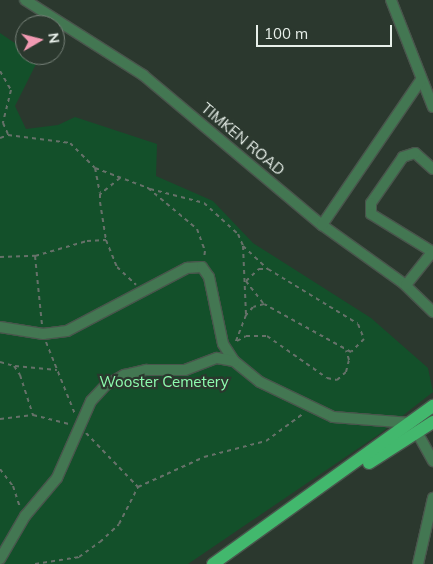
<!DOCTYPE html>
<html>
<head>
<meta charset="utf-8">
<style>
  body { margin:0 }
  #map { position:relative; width:433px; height:564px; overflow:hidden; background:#2b382e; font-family:Mulish,sans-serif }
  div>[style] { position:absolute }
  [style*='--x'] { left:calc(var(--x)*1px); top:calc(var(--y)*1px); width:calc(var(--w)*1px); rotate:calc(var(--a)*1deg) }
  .green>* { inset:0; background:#13502a }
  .path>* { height:2px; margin-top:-1px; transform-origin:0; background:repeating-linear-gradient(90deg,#667169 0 4px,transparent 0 8px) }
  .roads { filter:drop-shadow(1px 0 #49554c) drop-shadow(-1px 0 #49554c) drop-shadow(0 1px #49554c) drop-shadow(0 -1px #49554c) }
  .minor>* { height:10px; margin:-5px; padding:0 5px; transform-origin:5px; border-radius:5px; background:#437752 }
  .major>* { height:12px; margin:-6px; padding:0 6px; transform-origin:6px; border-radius:6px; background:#42b86d }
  span { translate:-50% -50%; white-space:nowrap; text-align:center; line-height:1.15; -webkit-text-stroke:4.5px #2b382e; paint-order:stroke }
  .street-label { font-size:15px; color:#e8f0ea }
  .park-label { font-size:15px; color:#8efdaf }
  .north { position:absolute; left:15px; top:15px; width:50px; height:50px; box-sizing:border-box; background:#2b382e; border:1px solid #778279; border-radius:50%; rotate:82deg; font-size:14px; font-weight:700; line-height:20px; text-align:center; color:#e8f0ea }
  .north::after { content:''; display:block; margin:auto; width:18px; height:22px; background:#f19ab2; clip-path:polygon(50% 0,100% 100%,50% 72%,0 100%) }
  .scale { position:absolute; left:256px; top:25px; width:136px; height:22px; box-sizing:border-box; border:2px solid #e8f0ea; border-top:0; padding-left:6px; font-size:15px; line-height:18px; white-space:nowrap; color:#e8f0ea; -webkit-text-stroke:4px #2b382e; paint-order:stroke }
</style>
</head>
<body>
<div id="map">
  <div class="green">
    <i style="clip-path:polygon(0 33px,25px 50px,25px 55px,38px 60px,15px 106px,26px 129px,58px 125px,75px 117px,157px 144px,156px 176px,213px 201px,253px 243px,371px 318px,428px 368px,433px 392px,378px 435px,188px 564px,0 564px)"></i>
  </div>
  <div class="path">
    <i style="--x:0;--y:71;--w:22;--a:60"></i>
    <i style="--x:11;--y:90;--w:34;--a:104"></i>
    <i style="--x:3;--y:123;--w:12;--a:66"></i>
    <i style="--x:0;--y:138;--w:9;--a:-21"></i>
    <i style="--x:8;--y:135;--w:63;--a:7.4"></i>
    <i style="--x:70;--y:143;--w:35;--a:45"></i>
    <i style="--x:95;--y:168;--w:57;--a:20.7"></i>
    <i style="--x:148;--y:188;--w:64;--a:39.9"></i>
    <i style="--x:197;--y:229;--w:23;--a:70"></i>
    <i style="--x:205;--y:251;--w:7;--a:98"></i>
    <i style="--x:95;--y:168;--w:25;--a:79"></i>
    <i style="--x:120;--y:178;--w:26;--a:141"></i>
    <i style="--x:100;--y:194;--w:8;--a:90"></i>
    <i style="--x:100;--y:202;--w:38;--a:81"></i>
    <i style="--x:106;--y:240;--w:29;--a:68"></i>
    <i style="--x:117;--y:267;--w:26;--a:43"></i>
    <i style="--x:150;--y:189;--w:56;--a:14.5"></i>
    <i style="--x:204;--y:203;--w:46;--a:42.4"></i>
    <i style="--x:238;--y:234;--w:13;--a:67"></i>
    <i style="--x:243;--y:246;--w:69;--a:87.5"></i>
    <i style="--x:246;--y:315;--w:31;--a:111"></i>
    <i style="--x:243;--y:246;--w:34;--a:43"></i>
    <i style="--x:268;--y:269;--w:105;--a:31.4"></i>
    <i style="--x:358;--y:324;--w:16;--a:68"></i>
    <i style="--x:364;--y:339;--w:18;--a:135"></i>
    <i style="--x:351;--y:352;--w:99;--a:-151.1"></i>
    <i style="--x:264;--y:304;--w:11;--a:165"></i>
    <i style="--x:253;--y:307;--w:11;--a:131"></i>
    <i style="--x:35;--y:256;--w:69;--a:84.2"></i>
    <i style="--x:0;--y:257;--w:35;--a:-2"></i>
    <i style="--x:35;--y:256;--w:54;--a:-16.1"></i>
    <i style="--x:87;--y:241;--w:19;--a:-3"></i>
    <i style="--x:263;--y:303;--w:28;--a:-128"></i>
    <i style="--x:246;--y:281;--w:18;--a:-43"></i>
    <i style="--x:259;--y:269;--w:9;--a:0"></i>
    <i style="--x:237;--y:341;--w:10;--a:-29"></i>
    <i style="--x:246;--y:336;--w:21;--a:0"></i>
    <i style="--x:267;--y:336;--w:73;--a:35"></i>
    <i style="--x:327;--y:378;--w:10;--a:11"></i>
    <i style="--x:337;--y:380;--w:12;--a:-42"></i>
    <i style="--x:346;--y:372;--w:12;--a:-76"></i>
    <i style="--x:349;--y:360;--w:10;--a:-107"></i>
    <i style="--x:46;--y:342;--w:78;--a:68.1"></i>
    <i style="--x:0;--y:362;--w:15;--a:16"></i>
    <i style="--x:14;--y:366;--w:11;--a:56"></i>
    <i style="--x:20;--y:375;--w:42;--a:72"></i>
    <i style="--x:15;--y:366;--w:42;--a:5.4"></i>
    <i style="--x:0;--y:419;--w:33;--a:-7"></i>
    <i style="--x:33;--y:415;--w:37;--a:14"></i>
    <i style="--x:86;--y:433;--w:75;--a:46.1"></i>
    <i style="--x:0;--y:469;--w:21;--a:53"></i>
    <i style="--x:13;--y:486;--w:22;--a:72"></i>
    <i style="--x:35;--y:564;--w:45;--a:-9"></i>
    <i style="--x:79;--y:557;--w:26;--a:-36"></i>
    <i style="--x:100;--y:542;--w:26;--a:-43"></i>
    <i style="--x:119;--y:524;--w:42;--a:-62.8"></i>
    <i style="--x:138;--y:487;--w:72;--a:-24.4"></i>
    <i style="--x:204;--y:457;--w:64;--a:-14.5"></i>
    <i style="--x:266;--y:441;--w:47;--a:-36.4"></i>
  </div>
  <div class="roads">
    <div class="minor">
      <i style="--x:25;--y:0;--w:140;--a:32.4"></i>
      <i style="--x:143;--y:75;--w:234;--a:40"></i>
      <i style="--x:322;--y:225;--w:100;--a:35.6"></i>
      <i style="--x:403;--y:283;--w:42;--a:44"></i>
      <i style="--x:391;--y:0;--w:115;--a:68.6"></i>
      <i style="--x:433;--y:169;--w:24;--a:-138"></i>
      <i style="--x:415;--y:153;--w:13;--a:162"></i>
      <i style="--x:403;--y:157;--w:56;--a:124.8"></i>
      <i style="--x:371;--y:203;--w:11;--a:90"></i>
      <i style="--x:371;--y:214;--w:73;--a:31.5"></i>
      <i style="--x:322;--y:225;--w:176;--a:-55.7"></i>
      <i style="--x:406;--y:285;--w:43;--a:-51.5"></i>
      <i style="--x:0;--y:327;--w:44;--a:9.2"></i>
      <i style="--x:43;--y:334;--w:24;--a:-7"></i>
      <i style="--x:67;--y:331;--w:136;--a:-27.7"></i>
      <i style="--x:187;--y:268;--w:15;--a:-4"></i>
      <i style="--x:202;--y:267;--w:12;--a:55"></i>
      <i style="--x:209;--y:277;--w:68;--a:78.2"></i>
      <i style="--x:223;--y:344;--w:20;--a:57"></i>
      <i style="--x:234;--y:361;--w:33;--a:39"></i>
      <i style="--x:260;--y:382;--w:81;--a:25.6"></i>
      <i style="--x:333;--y:417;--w:78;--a:4.4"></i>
      <i style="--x:418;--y:434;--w:31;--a:61"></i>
      <i style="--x:0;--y:559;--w:50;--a:-59.8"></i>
      <i style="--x:25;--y:516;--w:50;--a:-49.9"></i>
      <i style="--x:57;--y:478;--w:84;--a:-66.2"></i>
      <i style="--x:91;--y:401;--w:22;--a:-47"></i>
      <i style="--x:106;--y:385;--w:21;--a:-29"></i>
      <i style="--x:124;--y:375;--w:23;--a:-13"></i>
      <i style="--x:146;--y:370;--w:39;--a:0"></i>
      <i style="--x:185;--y:370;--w:34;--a:-21"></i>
      <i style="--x:217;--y:358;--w:17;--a:10"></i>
      <i style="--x:418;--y:564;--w:68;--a:-77.2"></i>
    </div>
    <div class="major">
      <i style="--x:369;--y:463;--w:76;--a:-32.6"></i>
      <i style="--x:213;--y:564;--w:271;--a:-35.7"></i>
    </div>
  </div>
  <div class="street-label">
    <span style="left:243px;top:139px;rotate:40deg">TIMKEN ROAD</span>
  </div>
  <div class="park-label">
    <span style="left:164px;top:382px">Wooster Cemetery</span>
  </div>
  <div class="north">N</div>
  <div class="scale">100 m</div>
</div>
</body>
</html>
